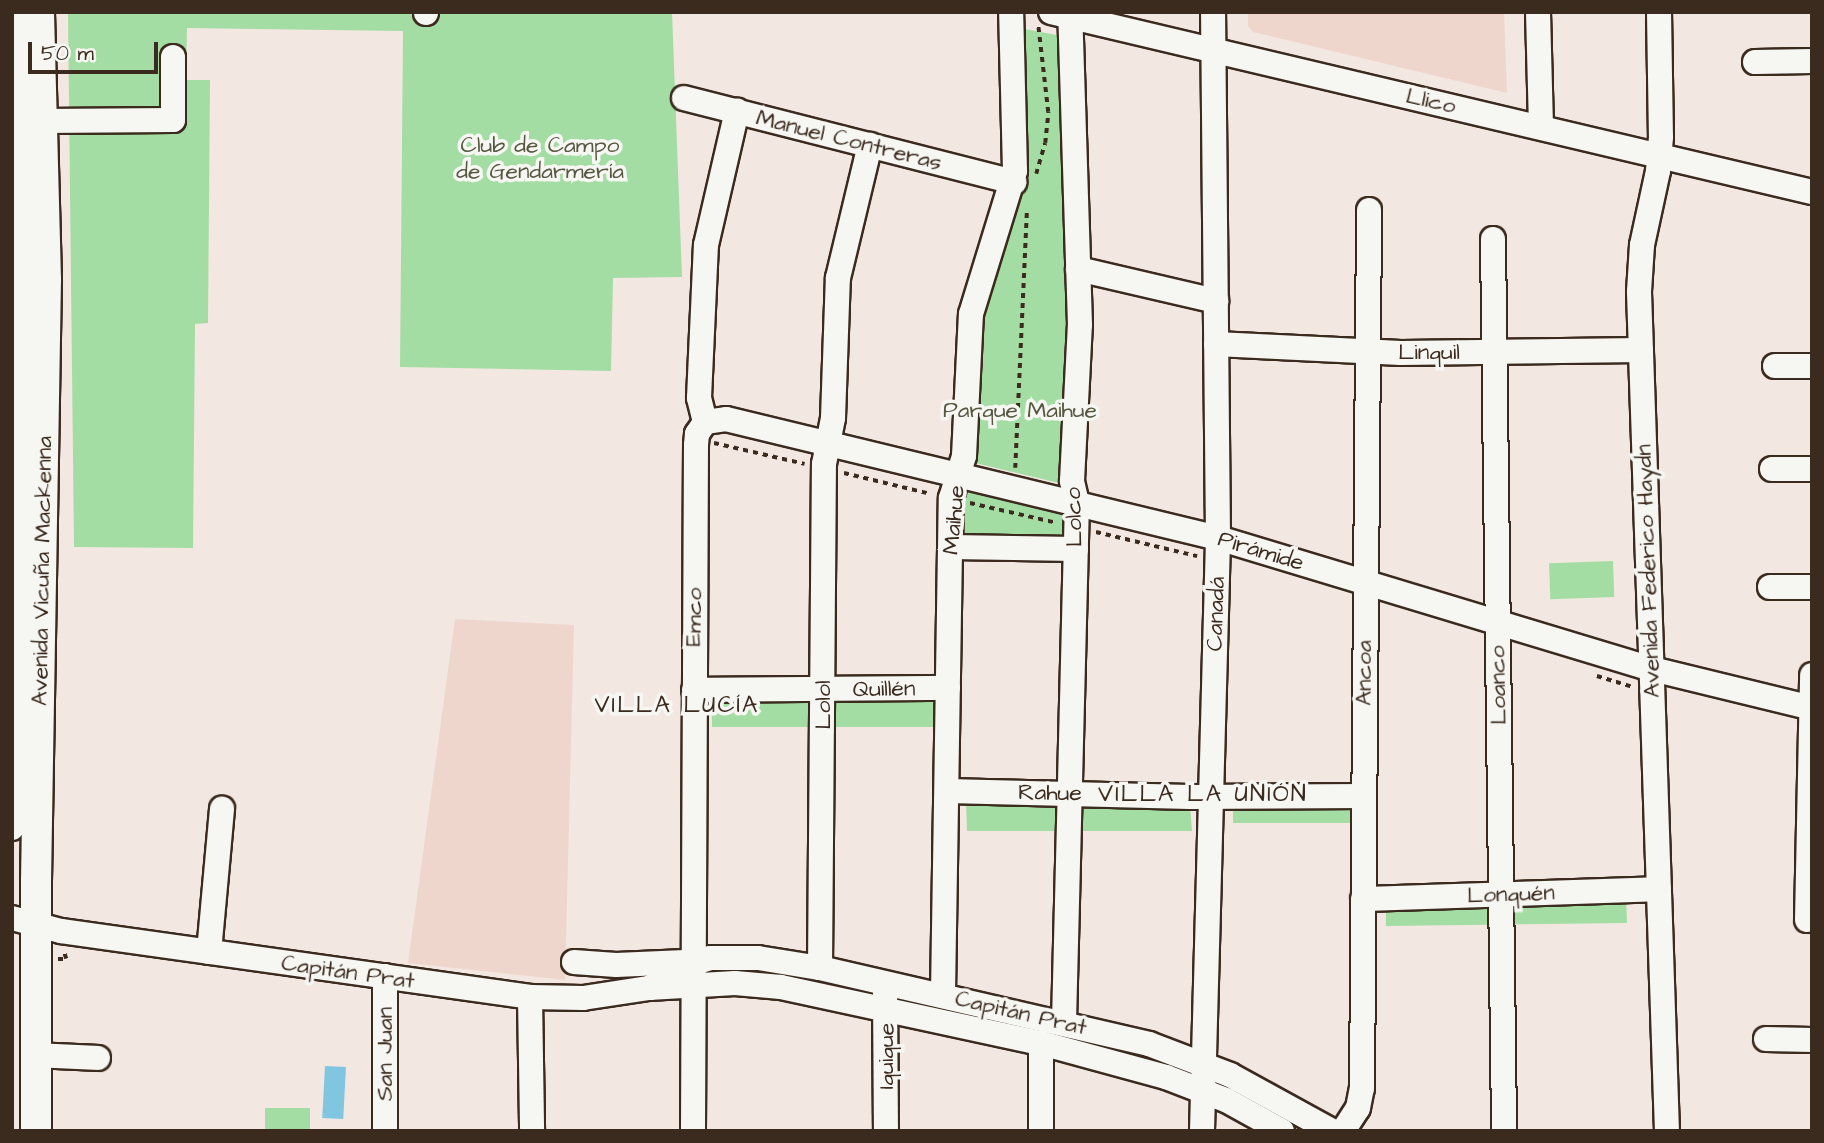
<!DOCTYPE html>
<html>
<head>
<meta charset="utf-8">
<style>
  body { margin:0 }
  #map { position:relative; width:1824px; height:1143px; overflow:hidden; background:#f3e7e1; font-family:"Architects Daughter",sans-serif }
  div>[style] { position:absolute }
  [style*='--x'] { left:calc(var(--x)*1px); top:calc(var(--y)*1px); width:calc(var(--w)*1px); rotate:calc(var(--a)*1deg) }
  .built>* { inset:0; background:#efd6cd }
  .green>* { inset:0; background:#a4dda3; transform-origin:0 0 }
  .water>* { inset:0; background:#80c6e1; transform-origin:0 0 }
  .path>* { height:3.5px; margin-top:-1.75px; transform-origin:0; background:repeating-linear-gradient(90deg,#3b2a1e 0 5px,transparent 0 10px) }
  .roads { filter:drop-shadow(2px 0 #3b2a1e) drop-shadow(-2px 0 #3b2a1e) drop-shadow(0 2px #3b2a1e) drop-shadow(0 -2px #3b2a1e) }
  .minor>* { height:24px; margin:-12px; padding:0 12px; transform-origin:12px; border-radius:12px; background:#f6f6f2 }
  .major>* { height:30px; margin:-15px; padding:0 15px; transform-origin:15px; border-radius:15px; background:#f6f6f2 }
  span { translate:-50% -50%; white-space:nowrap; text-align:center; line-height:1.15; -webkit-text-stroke:7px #f6f6f2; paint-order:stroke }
  .street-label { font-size:23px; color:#3b2a1e }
  .park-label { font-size:23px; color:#55573f }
  .neighbourhood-label { font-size:24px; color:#3b2a1e; letter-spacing:2px }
  .frame { position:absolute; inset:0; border:14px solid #3b2a1e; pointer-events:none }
  .scale { position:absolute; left:28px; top:42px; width:130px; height:32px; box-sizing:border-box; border:4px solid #3b2a1e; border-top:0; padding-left:9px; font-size:21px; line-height:24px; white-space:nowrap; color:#3b2a1e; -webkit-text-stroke:5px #f6f6f2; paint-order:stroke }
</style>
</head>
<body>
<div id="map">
  <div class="built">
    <i style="clip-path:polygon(1248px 12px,1504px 12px,1507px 93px,1253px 32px,1248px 26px)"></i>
    <i style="clip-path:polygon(455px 619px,574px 625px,565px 980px,408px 963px)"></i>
  </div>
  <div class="green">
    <i style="clip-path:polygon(68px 12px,672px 12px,682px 277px,613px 278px,611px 371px,400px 367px,403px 31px,187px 28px,186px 80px,210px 80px,208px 323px,195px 324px,193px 548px,74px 547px)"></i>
    <i style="clip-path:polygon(1014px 27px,1062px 36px,1068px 267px,1059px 483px,975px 463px,983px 306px,1022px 183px)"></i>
    <i style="clip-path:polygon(962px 487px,1071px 514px,1071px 538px,960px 534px)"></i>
    <i style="left:1613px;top:561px;width:36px;height:64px;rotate:88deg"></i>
    <i style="left:712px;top:694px;width:225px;height:33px"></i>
    <i style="clip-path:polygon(966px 798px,1190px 804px,1192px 831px,967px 831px)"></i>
    <i style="left:1233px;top:801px;width:121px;height:22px"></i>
    <i style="clip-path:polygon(1626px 896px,1627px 923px,1386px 926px,1386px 905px)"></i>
    <i style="left:310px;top:1108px;width:23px;height:45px;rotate:90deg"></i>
  </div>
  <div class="water">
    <i style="left:325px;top:1066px;width:21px;height:52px;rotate:3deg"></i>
  </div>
  <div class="path">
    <i style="--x:1036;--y:174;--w:32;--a:-74"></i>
    <i style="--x:1045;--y:143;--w:31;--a:-84"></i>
    <i style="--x:1048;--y:112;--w:87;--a:-96.6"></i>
    <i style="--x:714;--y:443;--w:93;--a:13"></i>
    <i style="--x:1015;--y:468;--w:260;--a:-87.4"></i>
    <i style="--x:844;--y:473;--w:89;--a:13.6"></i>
    <i style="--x:970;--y:503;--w:89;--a:12.9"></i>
    <i style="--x:1096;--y:532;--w:104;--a:13.4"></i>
    <i style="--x:1597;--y:676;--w:38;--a:17"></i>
    <i style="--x:58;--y:959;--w:8;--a:0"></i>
    <i style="--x:66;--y:959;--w:9;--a:-108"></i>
  </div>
  <div class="roads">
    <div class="minor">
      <i style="--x:426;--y:12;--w:1;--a:90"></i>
      <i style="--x:1051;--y:12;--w:782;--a:13.31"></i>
      <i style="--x:1538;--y:12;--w:115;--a:88.5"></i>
      <i style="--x:1659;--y:12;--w:125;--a:89.1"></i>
      <i style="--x:1661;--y:137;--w:34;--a:95"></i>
      <i style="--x:1658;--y:171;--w:76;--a:102.2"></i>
      <i style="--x:1642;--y:245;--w:47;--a:93.7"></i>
      <i style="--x:1639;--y:292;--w:839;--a:88.09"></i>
      <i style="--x:1755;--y:62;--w:57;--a:-1"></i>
      <i style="--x:684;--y:98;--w:341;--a:14.3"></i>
      <i style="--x:43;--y:121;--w:130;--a:-0.4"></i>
      <i style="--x:173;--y:120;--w:63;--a:-90"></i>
      <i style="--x:1493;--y:239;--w:892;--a:89.29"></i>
      <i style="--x:1078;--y:269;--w:142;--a:13.1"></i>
      <i style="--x:1216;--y:344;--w:185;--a:2.8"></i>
      <i style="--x:1401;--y:353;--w:240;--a:-0.7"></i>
      <i style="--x:1775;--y:366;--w:37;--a:0"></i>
      <i style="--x:705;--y:422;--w:21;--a:-8"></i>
      <i style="--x:726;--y:419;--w:506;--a:13.6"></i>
      <i style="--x:1218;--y:538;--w:453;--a:16.8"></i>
      <i style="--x:1652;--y:669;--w:165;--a:13.7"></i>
      <i style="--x:705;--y:422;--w:25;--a:-104"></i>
      <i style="--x:699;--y:398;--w:153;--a:-87.4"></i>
      <i style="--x:706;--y:245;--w:138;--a:-77"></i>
      <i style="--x:1772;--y:469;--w:40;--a:0"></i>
      <i style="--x:951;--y:547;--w:125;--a:0.9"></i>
      <i style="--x:1770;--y:587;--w:42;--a:0"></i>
      <i style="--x:694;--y:690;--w:254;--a:-0.5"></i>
      <i style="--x:947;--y:791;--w:243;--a:1.4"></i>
      <i style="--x:1190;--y:797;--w:174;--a:-0.3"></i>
      <i style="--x:12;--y:828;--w:267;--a:-88.1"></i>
      <i style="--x:21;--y:561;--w:549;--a:-90.31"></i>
      <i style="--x:1363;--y:899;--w:296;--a:-1.9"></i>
      <i style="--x:12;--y:918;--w:51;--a:14.9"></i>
      <i style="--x:61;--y:931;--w:474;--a:8"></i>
      <i style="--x:530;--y:997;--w:53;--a:1.1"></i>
      <i style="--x:583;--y:998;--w:67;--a:-8.6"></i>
      <i style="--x:649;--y:988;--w:86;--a:-3.3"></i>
      <i style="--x:735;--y:983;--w:46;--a:5"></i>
      <i style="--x:781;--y:987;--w:266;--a:12.2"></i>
      <i style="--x:1041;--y:1043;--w:130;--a:15.2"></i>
      <i style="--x:1166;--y:1077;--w:64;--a:21"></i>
      <i style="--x:1226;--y:1100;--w:64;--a:29"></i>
      <i style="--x:1807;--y:920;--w:245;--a:-88.8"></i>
      <i style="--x:209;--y:952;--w:144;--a:-84.8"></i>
      <i style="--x:574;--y:962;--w:42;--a:4.1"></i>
      <i style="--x:616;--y:965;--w:69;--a:-2.5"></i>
      <i style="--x:820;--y:968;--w:504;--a:-89.55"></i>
      <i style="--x:824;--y:464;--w:47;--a:-78.9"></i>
      <i style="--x:833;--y:418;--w:140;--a:-88"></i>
      <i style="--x:838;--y:278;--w:137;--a:-76.5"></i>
      <i style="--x:385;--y:976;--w:155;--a:90"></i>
      <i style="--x:650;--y:988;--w:34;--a:-36"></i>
      <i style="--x:678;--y:968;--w:34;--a:-17"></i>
      <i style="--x:710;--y:958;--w:48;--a:0"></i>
      <i style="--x:758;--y:958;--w:63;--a:9.2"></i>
      <i style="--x:820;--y:968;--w:338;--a:13"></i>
      <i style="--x:1149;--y:1044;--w:87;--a:20.9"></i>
      <i style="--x:1230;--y:1075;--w:116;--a:28.8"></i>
      <i style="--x:885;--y:993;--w:138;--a:89.6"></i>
      <i style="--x:943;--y:994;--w:496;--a:-89.1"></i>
      <i style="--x:951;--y:498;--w:44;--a:-72.8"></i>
      <i style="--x:964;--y:456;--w:142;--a:-87.2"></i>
      <i style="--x:971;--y:314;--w:150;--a:-72.9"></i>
      <i style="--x:1015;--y:171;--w:159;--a:-91.4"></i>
      <i style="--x:530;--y:997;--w:134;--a:89.1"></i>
      <i style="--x:1064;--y:1022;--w:519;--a:-88.57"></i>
      <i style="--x:1077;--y:503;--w:23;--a:-103"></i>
      <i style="--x:1072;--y:481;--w:156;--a:-87.1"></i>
      <i style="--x:1080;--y:325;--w:313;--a:-91.8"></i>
      <i style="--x:1766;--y:1039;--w:46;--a:1.2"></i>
      <i style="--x:35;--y:1055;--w:63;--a:2.7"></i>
      <i style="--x:693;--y:1131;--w:686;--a:-89.75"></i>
      <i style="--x:696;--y:445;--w:11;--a:-85"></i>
      <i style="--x:697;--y:434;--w:14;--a:-56"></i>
      <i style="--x:1041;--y:1131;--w:88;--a:-90"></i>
      <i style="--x:1202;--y:1131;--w:593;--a:-88.45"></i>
      <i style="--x:1218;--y:538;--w:526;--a:-90.54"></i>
      <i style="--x:1343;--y:1131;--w:27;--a:-57"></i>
      <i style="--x:1358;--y:1108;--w:20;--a:-79"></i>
      <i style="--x:1362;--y:1088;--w:878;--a:-89.54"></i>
    </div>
    <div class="major">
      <i style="--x:36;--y:1131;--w:250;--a:-90"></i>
      <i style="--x:36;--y:881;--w:601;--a:-89.05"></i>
      <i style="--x:46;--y:280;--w:268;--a:-91.5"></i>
    </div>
  </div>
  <div class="street-label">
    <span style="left:1431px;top:101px;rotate:13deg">Llico</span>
    <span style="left:849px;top:140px;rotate:14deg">Manuel Contreras</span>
    <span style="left:1429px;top:352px">Linquil</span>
    <span style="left:1074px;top:517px;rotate:-92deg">Lolco</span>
    <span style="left:954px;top:520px;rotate:-85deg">Maihue</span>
    <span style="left:1261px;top:551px;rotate:17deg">Pirámide</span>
    <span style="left:42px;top:571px;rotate:-89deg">Avenida Vicuña Mackenna</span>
    <span style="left:1648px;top:571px;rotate:-92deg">Avenida Federico Haydn</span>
    <span style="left:1216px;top:614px;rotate:-88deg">Canadá</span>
    <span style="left:694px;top:617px;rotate:-89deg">Emco</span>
    <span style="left:1364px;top:673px;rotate:-90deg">Ancoa</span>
    <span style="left:1498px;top:685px;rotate:-91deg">Loanco</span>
    <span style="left:884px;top:689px;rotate:-1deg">Quillén</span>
    <span style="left:823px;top:705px;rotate:-90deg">Lolol</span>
    <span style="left:1050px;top:793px;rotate:1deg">Rahue</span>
    <span style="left:1511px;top:894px;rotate:-2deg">Lonquén</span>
    <span style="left:348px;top:972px;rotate:8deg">Capitán Prat</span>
    <span style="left:1021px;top:1013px;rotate:13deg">Capitán Prat</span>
    <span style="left:385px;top:1054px;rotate:-90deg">San Juan</span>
    <span style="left:886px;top:1056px;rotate:-90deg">Iquique</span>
  </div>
  <div class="park-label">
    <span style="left:540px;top:158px">Club de Campo<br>de Gendarmería</span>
    <span style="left:1020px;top:410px">Parque Maihue</span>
  </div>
  <div class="neighbourhood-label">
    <span style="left:677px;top:706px">VILLA LUCÍA</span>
    <span style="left:1203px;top:795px">VILLA LA UNIÓN</span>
  </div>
  <div class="frame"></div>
  <div class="scale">50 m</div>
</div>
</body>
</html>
